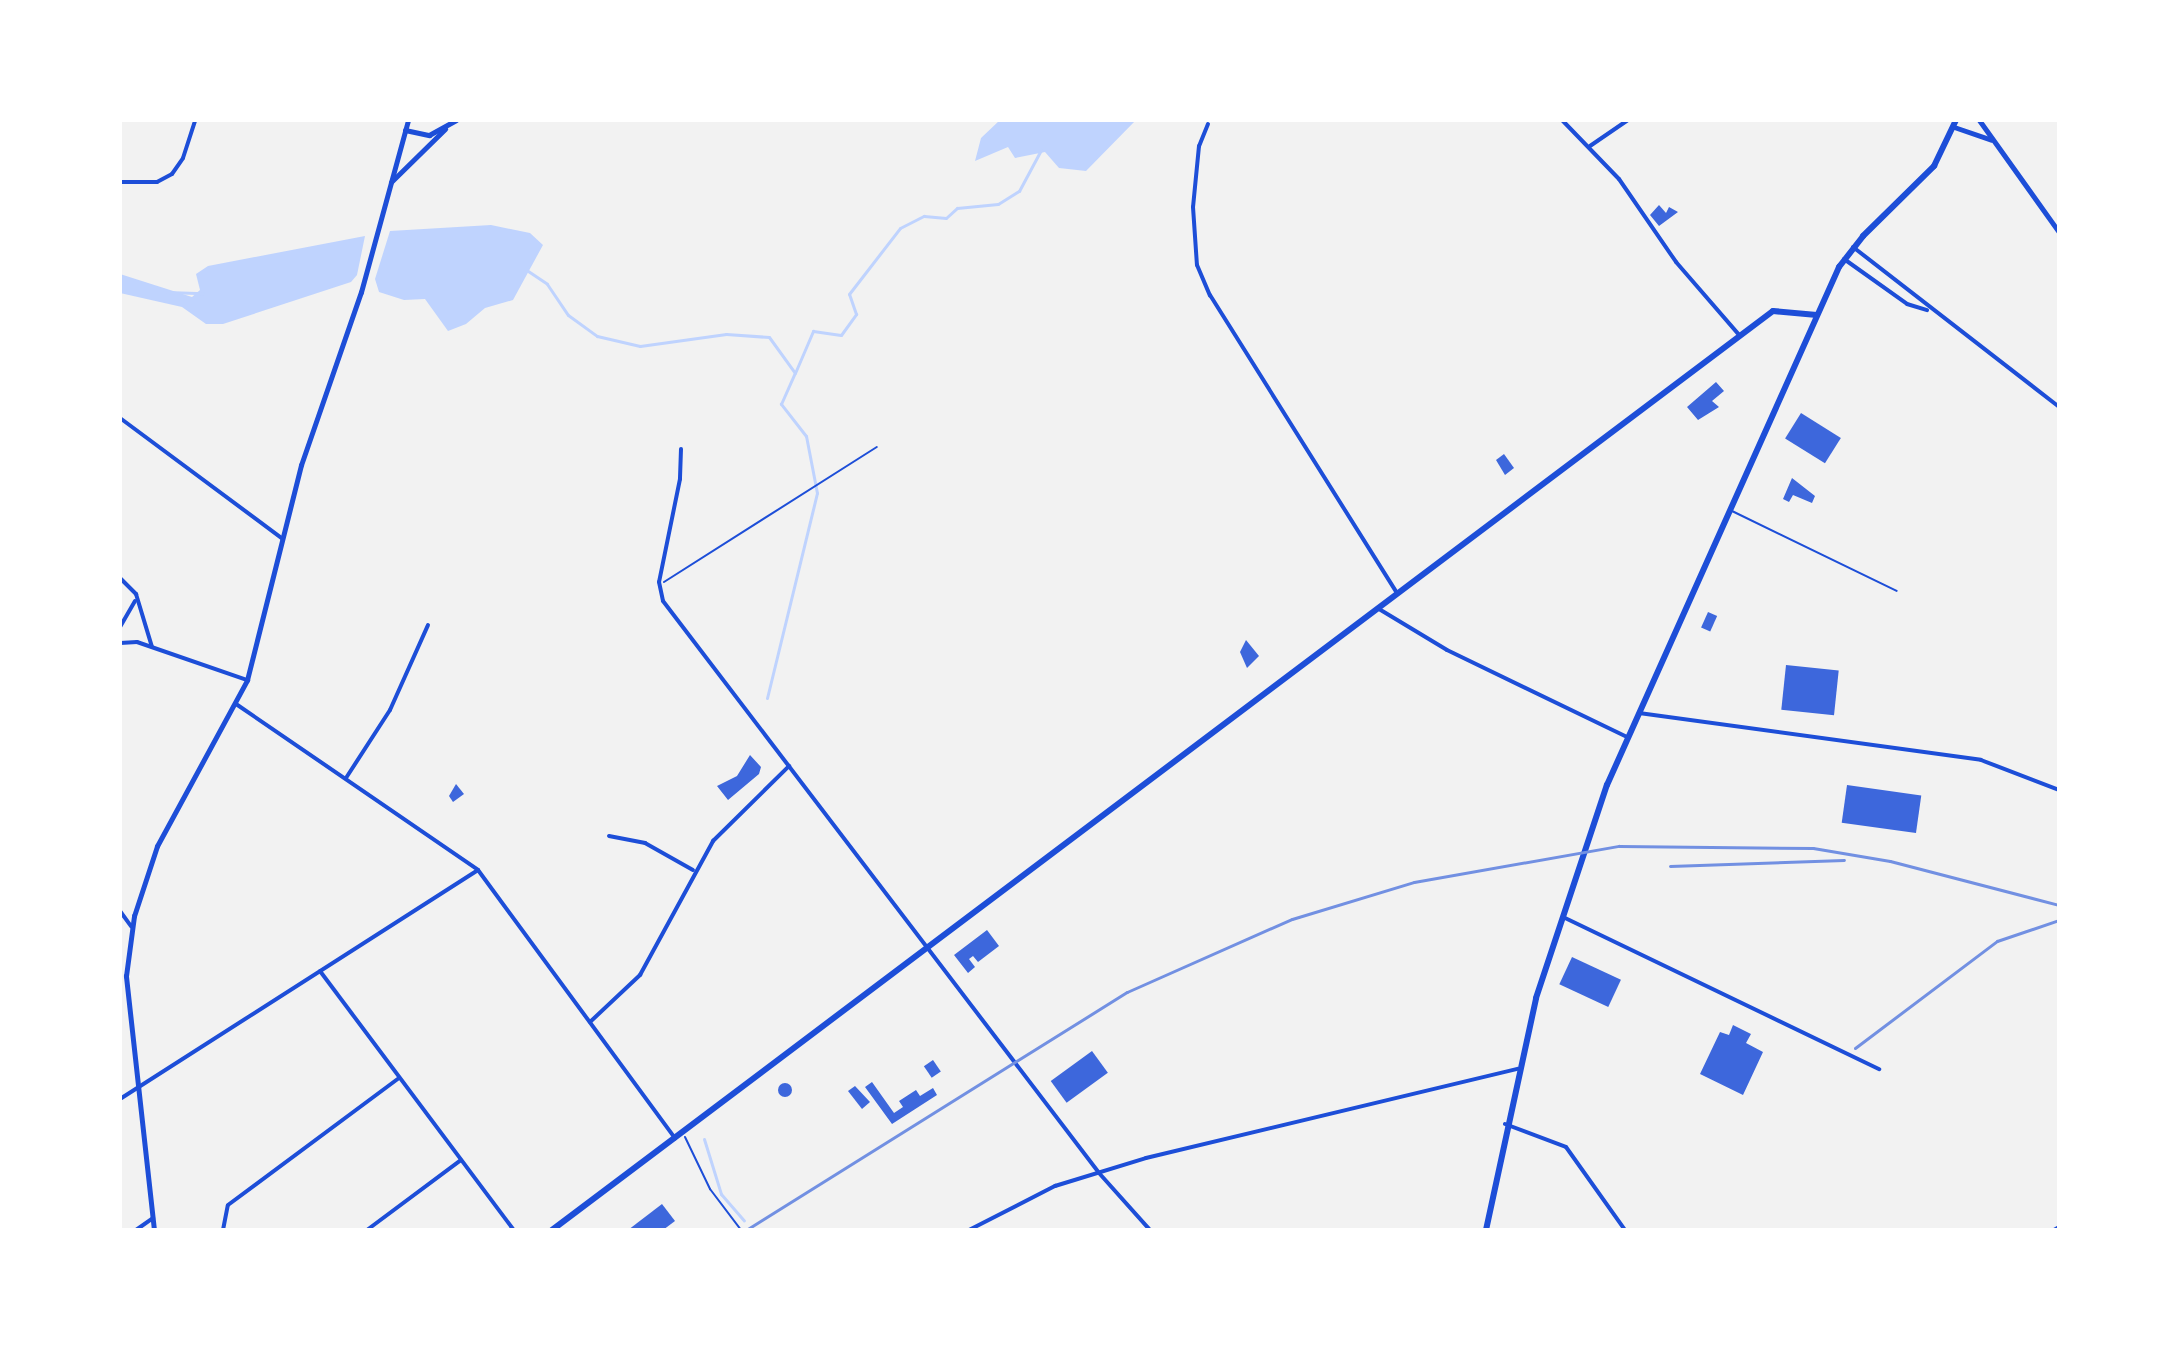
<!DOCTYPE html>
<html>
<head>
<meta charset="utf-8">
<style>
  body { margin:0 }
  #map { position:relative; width:2179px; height:1350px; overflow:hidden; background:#f2f2f2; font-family:Rubik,sans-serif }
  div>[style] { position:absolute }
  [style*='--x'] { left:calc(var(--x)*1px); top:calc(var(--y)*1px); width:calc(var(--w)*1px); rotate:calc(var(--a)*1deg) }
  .water>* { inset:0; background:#bfd3fe }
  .stream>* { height:3px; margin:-1.5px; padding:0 1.5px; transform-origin:1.5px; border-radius:1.5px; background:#bfd3fe }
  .building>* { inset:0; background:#3d67dc; transform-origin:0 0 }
  .round { border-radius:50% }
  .path>* { height:2px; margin:-1px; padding:0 1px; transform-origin:1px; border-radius:1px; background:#1d4ed8 }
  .service>* { height:2px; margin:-1px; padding:0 1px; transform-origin:1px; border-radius:1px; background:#1d4ed8 }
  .minor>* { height:4px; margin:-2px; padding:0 2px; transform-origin:2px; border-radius:2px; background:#1d4ed8 }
  .tertiary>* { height:5px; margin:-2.5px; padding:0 2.5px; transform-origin:2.5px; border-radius:2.5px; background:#1d4ed8 }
  .secondary>* { height:6px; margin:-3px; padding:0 3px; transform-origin:3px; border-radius:3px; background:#1d4ed8 }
  .rail>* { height:3px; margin:-1.5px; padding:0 1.5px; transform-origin:1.5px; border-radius:1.5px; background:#7290e2 }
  span { translate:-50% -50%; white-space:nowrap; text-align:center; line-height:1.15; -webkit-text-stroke:7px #fff; paint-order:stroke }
  .frame { position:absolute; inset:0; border:122px solid #fff; pointer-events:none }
</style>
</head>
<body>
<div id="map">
  <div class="water">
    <i style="clip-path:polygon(1000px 120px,1136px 120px,1086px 171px,1059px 168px,1045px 152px,1015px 158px,1008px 147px,975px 161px,981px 138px)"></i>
    <i style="clip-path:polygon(491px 225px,530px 233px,543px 245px,513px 300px,485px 308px,466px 324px,448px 331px,425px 299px,404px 300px,379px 292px,375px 279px,390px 231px)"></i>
    <i style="clip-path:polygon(365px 236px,357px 275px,351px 282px,223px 324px,206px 324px,182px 307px,120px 293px,120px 274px,192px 297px,200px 290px,196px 274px,208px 266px)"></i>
  </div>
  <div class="stream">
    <i style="--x:528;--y:271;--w:23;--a:34"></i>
    <i style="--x:547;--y:284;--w:37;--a:56"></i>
    <i style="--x:568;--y:315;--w:36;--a:36"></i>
    <i style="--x:597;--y:336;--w:44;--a:13.1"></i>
    <i style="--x:640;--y:346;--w:87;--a:-7.9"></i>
    <i style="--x:726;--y:334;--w:43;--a:4"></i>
    <i style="--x:769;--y:337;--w:44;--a:54.2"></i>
    <i style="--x:795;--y:373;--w:46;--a:-66.8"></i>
    <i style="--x:813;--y:331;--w:28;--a:8"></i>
    <i style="--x:841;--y:335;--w:26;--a:-54"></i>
    <i style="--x:856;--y:314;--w:21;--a:-109"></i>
    <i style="--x:849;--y:294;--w:83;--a:-52.3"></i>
    <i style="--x:900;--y:228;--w:27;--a:-27"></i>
    <i style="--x:924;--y:216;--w:22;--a:5"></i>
    <i style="--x:946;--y:218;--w:15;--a:-42"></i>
    <i style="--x:957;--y:208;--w:41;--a:-5.6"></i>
    <i style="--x:998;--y:204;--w:25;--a:-32"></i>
    <i style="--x:1019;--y:191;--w:47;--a:-61.8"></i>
    <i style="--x:167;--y:292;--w:36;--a:2"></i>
    <i style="--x:767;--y:698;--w:211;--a:-76.3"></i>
    <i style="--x:817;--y:493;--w:58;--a:-100.9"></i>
    <i style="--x:806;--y:436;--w:41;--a:-128"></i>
    <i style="--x:781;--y:404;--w:34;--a:-66"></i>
    <i style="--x:704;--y:1139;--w:58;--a:72.8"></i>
    <i style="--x:721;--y:1194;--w:35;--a:49"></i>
  </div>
  <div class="building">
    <i style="clip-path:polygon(1659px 205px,1666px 213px,1669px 207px,1678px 212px,1659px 226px,1650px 215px)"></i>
    <i style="clip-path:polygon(1716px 382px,1724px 391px,1712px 401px,1719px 407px,1698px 420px,1687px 407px)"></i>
    <i style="left:1801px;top:413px;width:47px;height:30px;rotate:32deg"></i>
    <i style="clip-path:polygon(1504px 454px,1514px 468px,1505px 475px,1496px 460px)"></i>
    <i style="clip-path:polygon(1792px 478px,1815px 496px,1812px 503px,1793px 495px,1789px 502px,1783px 499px)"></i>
    <i style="left:1708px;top:612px;width:10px;height:17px;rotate:24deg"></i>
    <i style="clip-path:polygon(1246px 640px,1259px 656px,1247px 668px,1240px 652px)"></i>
    <i style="left:1786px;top:665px;width:53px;height:45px;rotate:6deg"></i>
    <i style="clip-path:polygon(750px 755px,761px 767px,759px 774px,728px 800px,717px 786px,737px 776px)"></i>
    <i style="clip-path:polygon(456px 784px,464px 794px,453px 802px,449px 796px)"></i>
    <i style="left:1847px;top:785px;width:75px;height:38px;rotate:8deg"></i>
    <i style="clip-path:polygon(987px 930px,999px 946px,978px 962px,973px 956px,969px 959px,975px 967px,968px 973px,954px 955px)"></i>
    <i style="left:1572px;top:957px;width:54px;height:30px;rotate:25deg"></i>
    <i style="clip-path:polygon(1733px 1025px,1751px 1034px,1746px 1043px,1763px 1052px,1743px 1095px,1700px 1074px,1720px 1032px,1729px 1035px)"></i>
    <i style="left:1092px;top:1051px;width:27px;height:51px;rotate:54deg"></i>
    <i style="left:933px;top:1060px;width:14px;height:11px;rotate:56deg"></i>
    <i style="clip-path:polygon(872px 1082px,894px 1113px,903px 1107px,899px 1101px,916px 1090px,920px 1096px,933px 1088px,937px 1095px,892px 1124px,865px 1087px)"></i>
    <i class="round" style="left:778px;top:1083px;width:14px;height:14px"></i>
    <i style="clip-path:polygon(855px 1086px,870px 1102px,862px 1109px,848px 1091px)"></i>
    <i style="clip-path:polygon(662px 1204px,675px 1221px,663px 1230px,628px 1230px)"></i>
  </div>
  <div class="path">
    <i style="--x:664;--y:582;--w:252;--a:-32.4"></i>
    <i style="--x:685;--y:1137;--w:58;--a:64.3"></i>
    <i style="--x:710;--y:1189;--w:51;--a:52.9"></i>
  </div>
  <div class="service">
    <i style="--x:1732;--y:511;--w:183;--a:25.9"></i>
  </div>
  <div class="minor">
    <i style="--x:1562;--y:120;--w:82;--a:46"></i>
    <i style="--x:1619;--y:179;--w:101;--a:55.5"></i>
    <i style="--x:1676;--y:262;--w:98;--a:49.1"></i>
    <i style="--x:1208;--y:124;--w:24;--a:112"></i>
    <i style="--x:1199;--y:146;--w:61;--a:95.6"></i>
    <i style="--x:1193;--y:207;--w:58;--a:86.1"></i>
    <i style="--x:1197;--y:265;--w:33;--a:67"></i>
    <i style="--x:1210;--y:295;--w:352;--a:57.9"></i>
    <i style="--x:1590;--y:146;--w:46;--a:-34.4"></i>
    <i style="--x:120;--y:182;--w:37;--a:0"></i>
    <i style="--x:157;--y:182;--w:17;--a:-28"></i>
    <i style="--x:172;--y:174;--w:19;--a:-55"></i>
    <i style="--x:183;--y:158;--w:40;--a:-72"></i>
    <i style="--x:1853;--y:247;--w:261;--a:37.8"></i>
    <i style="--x:1844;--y:259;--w:77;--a:35.5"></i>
    <i style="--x:1907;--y:304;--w:21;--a:17"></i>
    <i style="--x:120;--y:418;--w:203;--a:36.6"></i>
    <i style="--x:681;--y:449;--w:30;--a:92"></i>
    <i style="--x:680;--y:479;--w:105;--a:101.5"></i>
    <i style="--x:659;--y:582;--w:19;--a:78"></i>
    <i style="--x:663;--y:601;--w:719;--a:52.68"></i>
    <i style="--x:1099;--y:1173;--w:76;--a:48.2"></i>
    <i style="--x:120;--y:578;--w:23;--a:45"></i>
    <i style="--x:136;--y:594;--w:55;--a:73.2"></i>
    <i style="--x:1379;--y:609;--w:79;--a:31.1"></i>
    <i style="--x:1447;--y:650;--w:200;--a:25.8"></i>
    <i style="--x:120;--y:627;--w:30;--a:-60"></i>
    <i style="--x:120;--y:643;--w:17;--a:-3"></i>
    <i style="--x:137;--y:642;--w:116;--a:19.1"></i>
    <i style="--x:236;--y:704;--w:293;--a:34.4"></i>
    <i style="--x:478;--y:870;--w:333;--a:53.7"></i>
    <i style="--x:1639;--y:713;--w:345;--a:7.8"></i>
    <i style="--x:1981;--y:760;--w:84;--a:21"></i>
    <i style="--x:346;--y:778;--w:81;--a:-57.1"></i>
    <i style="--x:390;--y:710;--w:93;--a:-65.9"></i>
    <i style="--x:609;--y:836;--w:37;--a:11"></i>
    <i style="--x:645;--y:843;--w:55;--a:29.4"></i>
    <i style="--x:120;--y:911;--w:19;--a:54"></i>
    <i style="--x:1563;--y:917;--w:351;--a:25.7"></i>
    <i style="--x:320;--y:971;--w:324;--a:53.2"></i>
    <i style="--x:590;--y:1022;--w:69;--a:-43.2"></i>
    <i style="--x:640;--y:975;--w:153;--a:-61.4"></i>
    <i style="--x:713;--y:841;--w:107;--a:-44.6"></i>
    <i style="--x:120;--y:1099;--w:425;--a:-32.6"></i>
    <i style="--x:1505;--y:1124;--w:65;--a:20.7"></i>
    <i style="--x:1566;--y:1147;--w:102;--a:54.6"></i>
    <i style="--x:136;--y:1230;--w:21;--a:-35"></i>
    <i style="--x:223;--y:1230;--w:25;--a:-79"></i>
    <i style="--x:228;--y:1205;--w:213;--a:-36.6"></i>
    <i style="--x:367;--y:1230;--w:117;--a:-36.7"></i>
    <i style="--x:969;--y:1230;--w:97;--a:-27.1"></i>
    <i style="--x:1055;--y:1186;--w:95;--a:-17.1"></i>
    <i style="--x:1146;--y:1158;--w:382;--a:-13.5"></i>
    <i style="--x:2054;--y:1230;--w:6;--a:-31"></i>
  </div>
  <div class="tertiary">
    <i style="--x:1979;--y:120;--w:138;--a:54.5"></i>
    <i style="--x:1954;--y:127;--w:39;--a:19"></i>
    <i style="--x:405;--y:130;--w:25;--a:12"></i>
    <i style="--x:429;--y:135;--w:31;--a:-29"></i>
    <i style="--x:391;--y:182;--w:76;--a:-44.5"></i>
    <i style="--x:154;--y:1230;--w:256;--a:-96.3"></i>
    <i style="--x:126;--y:976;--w:61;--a:-82.4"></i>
    <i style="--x:134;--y:916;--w:74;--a:-71.8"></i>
    <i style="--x:157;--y:846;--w:189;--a:-61.5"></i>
    <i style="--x:247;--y:680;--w:222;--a:-75.9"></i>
    <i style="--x:301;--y:465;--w:183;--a:-70.9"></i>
    <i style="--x:361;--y:292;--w:178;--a:-74.7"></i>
  </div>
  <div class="secondary">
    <i style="--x:552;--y:1230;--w:1528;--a:-36.97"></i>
    <i style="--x:1773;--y:311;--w:44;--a:5.2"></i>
    <i style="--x:1486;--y:1230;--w:237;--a:-77.8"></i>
    <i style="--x:1536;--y:998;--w:225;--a:-71.6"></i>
    <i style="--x:1607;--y:785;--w:568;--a:-65.87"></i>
    <i style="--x:1839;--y:267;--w:39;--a:-52"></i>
    <i style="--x:1863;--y:236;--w:100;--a:-44.6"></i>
    <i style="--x:1934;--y:166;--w:51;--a:-64.4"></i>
  </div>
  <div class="rail">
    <i style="--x:1670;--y:866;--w:174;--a:-2"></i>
    <i style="--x:1855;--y:1048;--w:178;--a:-37"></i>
    <i style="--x:1997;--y:941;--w:65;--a:-18.7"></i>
    <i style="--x:746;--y:1230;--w:449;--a:-32"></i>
    <i style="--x:1127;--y:992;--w:180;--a:-23.9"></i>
    <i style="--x:1292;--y:919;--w:127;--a:-16.9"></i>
    <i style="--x:1414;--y:882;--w:208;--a:-10"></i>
    <i style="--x:1619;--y:846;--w:194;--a:0.6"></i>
    <i style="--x:1813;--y:848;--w:78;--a:9.6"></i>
    <i style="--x:1890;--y:861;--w:175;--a:14.6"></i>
  </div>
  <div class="frame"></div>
</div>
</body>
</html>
